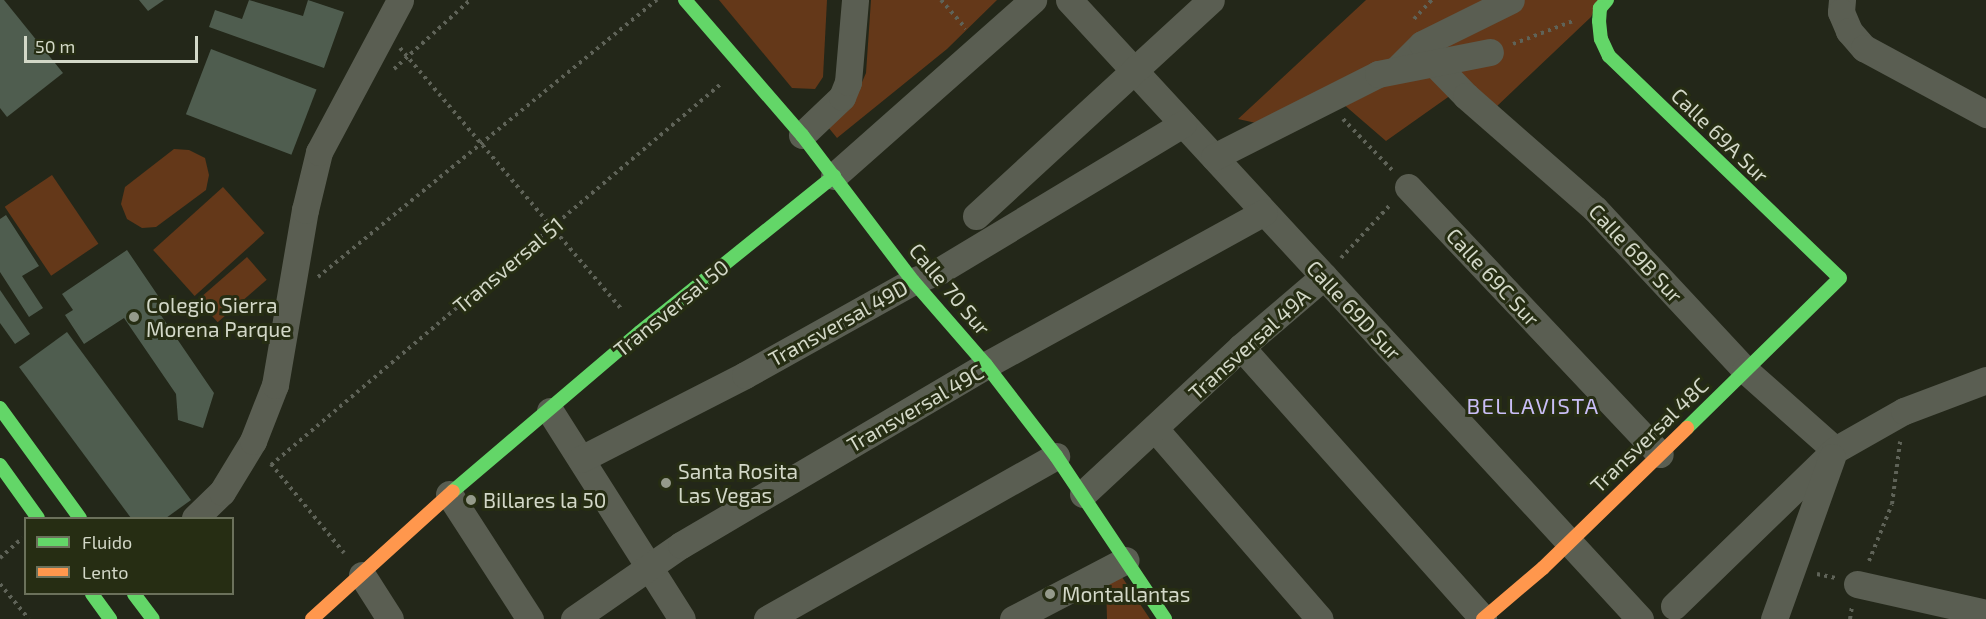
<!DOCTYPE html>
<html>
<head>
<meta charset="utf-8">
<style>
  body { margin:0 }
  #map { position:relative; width:1986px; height:619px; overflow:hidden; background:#232719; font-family:"Exo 2",sans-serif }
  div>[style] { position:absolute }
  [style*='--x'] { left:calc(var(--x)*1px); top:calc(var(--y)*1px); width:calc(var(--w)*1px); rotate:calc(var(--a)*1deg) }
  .green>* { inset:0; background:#643819; transform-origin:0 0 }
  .building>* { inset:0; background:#4f5d4f; transform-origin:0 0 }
  .path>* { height:4px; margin-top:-2px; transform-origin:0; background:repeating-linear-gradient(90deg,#5f6358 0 3px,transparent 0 7.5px) }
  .street>* { height:27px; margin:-13.5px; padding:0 13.5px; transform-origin:13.5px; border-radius:13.5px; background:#5a5e52 }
  .fast>* { height:14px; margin:-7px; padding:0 7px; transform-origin:7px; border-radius:7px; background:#63d668 }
  .slow>* { height:14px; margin:-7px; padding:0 7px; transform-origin:7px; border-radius:7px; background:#ff974d }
  .dots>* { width:16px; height:16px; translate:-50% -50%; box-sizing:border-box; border:3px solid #262d13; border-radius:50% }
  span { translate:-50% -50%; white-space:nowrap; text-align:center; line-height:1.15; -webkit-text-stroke:6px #262d13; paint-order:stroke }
  .street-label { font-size:21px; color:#d3d8c8 }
  .poi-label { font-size:21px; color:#d3d8c8 }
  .left { translate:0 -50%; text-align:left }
  .neighbourhood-label { font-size:22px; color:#cabef7; letter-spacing:1.5px }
  .legend { position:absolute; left:24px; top:517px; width:210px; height:78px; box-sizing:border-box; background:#262d13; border:2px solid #6b715b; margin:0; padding:8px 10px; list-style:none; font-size:18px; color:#d3d8c8 }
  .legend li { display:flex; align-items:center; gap:12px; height:30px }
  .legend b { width:30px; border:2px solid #6b715b }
  .scale { position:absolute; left:24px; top:36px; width:174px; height:27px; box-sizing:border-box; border:3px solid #d3d8c8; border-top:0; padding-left:8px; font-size:18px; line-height:21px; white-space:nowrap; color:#d3d8c8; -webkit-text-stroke:4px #262d13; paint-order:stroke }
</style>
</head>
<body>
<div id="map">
  <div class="green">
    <i style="clip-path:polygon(719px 0,827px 0,823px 77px,815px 89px,792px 88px)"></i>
    <i style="clip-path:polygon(871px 0,997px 0,947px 49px,837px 138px,828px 127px,852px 105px,866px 73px)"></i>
    <i style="clip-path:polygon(1366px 0,1599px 0,1591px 17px,1495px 108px,1468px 83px,1386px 141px,1342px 103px,1256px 123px,1238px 119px)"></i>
    <i style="clip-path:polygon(174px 149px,189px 150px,205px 158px,209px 175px,206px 190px,156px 227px,142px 228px,127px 219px,121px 204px,125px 187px)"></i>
    <i style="left:52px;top:175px;width:83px;height:57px;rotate:56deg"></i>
    <i style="left:223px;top:187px;width:62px;height:94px;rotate:48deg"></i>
    <i style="left:247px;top:257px;width:30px;height:65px;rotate:49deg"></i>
    <i style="clip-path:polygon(1120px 574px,1150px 619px,1107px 619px,1106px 582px)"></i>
  </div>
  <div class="building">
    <i style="clip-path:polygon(0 0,4px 0,63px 73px,7px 117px,0 108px)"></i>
    <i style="clip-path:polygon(139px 0,164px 0,148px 11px)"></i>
    <i style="clip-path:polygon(249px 0,303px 16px,308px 0,344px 12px,324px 68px,209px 27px,215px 10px,242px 19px)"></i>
    <i style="left:211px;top:49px;width:113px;height:70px;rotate:21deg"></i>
    <i style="clip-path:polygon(6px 215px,39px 266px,22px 276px,43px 308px,29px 317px,0 272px,0 219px)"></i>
    <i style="clip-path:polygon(127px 250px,163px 303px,156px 308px,214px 393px,203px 428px,178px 420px,176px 394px,124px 318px,84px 344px,65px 315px,73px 310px,62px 294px)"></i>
    <i style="clip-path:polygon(0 290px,30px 334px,15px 344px,0 323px)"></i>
    <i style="clip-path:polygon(67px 332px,191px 500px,166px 518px,131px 518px,19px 367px)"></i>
  </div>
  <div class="path">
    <i style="--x:941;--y:0;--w:38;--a:49"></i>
    <i style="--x:1414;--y:19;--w:26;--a:-47"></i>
    <i style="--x:1513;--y:44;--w:64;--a:-21"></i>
    <i style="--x:400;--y:48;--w:343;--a:49.7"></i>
    <i style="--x:394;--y:69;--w:103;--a:-42.2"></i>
    <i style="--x:1343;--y:119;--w:71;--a:46.1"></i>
    <i style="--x:1341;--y:258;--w:74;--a:-47.2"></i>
    <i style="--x:318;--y:277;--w:438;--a:-39.3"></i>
    <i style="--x:271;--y:464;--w:115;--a:50.6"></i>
    <i style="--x:271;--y:465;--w:591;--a:-40.26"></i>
    <i style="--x:0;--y:558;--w:30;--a:-42"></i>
    <i style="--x:1869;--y:561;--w:61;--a:-68"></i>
    <i style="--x:1892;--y:504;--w:63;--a:-82.6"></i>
    <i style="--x:1817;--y:574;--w:19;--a:12"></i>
    <i style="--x:0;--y:584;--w:45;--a:50.4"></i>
    <i style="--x:1850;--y:619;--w:12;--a:-81"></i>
  </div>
  <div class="street">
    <i style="--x:1069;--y:0;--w:842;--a:47.31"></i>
    <i style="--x:1842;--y:0;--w:12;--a:95"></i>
    <i style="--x:1841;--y:12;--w:21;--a:67"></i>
    <i style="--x:1849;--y:31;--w:23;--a:49"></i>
    <i style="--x:1864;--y:48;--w:139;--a:28.4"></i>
    <i style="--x:1432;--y:61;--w:49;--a:45.8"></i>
    <i style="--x:1466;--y:96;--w:171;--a:41.2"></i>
    <i style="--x:1595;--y:209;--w:220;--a:47"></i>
    <i style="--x:1745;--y:370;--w:120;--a:41.6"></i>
    <i style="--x:1397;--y:69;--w:35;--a:-45"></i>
    <i style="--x:1422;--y:44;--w:99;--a:-26.3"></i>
    <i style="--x:802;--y:135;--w:55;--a:-43.5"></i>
    <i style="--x:842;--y:97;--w:16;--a:-68"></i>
    <i style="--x:848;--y:82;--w:82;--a:-85.1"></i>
    <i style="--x:1214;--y:157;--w:184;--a:-26.8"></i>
    <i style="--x:1378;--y:74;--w:114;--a:-11.1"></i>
    <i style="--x:834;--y:176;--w:266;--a:-41.5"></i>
    <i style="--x:1408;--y:187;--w:367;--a:46.7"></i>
    <i style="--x:976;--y:216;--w:319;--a:-42.6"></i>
    <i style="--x:1241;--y:347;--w:364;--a:48.3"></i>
    <i style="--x:550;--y:411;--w:246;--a:57.6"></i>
    <i style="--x:1156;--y:430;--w:250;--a:49.1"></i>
    <i style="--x:581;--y:459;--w:184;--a:-27.1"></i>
    <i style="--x:745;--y:375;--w:193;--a:-29.2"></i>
    <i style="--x:913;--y:281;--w:28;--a:-21"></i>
    <i style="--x:939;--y:271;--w:285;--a:-31.1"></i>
    <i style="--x:449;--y:494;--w:149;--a:57.1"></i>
    <i style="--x:1083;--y:494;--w:216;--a:-42.9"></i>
    <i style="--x:1241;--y:347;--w:109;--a:-40.5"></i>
    <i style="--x:195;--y:518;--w:37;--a:-44"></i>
    <i style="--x:222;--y:492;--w:60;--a:-58.7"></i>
    <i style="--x:253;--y:441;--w:60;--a:-68.6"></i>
    <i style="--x:275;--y:385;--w:178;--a:-80.3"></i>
    <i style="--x:305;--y:210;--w:60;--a:-76.4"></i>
    <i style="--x:319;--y:152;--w:172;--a:-61.9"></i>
    <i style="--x:362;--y:575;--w:52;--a:57.5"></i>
    <i style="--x:1857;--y:584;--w:132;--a:12.7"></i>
    <i style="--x:1674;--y:606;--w:224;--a:-44.1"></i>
    <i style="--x:1835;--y:450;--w:79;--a:-29.5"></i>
    <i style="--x:1904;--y:411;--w:88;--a:-20.7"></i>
    <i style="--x:574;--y:619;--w:130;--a:-34.7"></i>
    <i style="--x:681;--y:545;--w:354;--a:-30.5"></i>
    <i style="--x:986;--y:365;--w:317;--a:-28.8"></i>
    <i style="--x:767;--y:619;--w:332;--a:-29.4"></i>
    <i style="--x:1013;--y:619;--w:127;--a:-27.6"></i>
    <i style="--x:1774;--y:619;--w:172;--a:-70.3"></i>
  </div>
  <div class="fast">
    <i style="--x:685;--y:0;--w:179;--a:49.1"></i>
    <i style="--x:802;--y:135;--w:183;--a:52.8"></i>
    <i style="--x:913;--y:281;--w:111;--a:49"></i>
    <i style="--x:986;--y:365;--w:115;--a:52.4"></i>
    <i style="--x:1056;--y:456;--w:196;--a:56.2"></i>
    <i style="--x:1607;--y:0;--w:11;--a:131"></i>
    <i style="--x:1600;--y:8;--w:13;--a:94"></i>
    <i style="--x:1599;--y:21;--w:18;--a:84"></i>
    <i style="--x:1601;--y:39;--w:19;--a:65"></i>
    <i style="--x:1609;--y:56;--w:320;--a:43.9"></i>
    <i style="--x:1840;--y:278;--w:214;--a:135.6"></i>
    <i style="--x:0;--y:408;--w:136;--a:54"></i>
    <i style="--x:0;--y:465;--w:65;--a:54.4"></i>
    <i style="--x:453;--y:491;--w:245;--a:-40.4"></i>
    <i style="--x:640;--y:332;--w:249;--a:-38.8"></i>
    <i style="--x:92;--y:594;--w:31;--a:54"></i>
    <i style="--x:134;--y:594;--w:31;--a:53"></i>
  </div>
  <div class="slow">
    <i style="--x:312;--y:619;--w:190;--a:-42.2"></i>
    <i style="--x:1483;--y:619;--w:79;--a:-40.4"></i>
    <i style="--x:1543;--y:568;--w:201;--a:-44.2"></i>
  </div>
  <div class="dots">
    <i style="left:134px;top:317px;background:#959a8b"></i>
    <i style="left:666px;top:483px;background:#959a8b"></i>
    <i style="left:471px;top:500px;background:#959a8b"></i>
    <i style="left:1050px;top:594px;background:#959a8b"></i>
  </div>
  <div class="street-label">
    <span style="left:1720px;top:135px;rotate:44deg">Calle 69A Sur</span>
    <span style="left:1636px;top:253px;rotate:47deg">Calle 69B Sur</span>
    <span style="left:508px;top:265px;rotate:-40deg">Transversal 51</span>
    <span style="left:1493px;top:277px;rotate:47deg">Calle 69C Sur</span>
    <span style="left:950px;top:289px;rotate:50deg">Calle 70 Sur</span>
    <span style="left:671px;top:308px;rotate:-39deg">Transversal 50</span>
    <span style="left:1354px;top:310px;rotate:47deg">Calle 69D Sur</span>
    <span style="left:838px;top:323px;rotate:-29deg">Transversal 49D</span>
    <span style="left:1249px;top:344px;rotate:-42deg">Transversal 49A</span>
    <span style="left:915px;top:408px;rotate:-30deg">Transversal 49C</span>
    <span style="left:1649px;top:435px;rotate:-44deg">Transversal 48C</span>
  </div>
  <div class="poi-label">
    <span class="left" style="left:146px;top:317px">Colegio Sierra<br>Morena Parque</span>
    <span class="left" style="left:678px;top:483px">Santa Rosita<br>Las Vegas</span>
    <span class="left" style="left:483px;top:500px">Billares la 50</span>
    <span class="left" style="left:1062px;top:594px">Montallantas</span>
  </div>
  <div class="neighbourhood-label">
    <span style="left:1533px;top:406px">BELLAVISTA</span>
  </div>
  <ul class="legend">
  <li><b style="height:8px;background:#63d668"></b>Fluido</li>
  <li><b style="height:8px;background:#ff974d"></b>Lento</li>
  </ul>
  <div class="scale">50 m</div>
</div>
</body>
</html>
